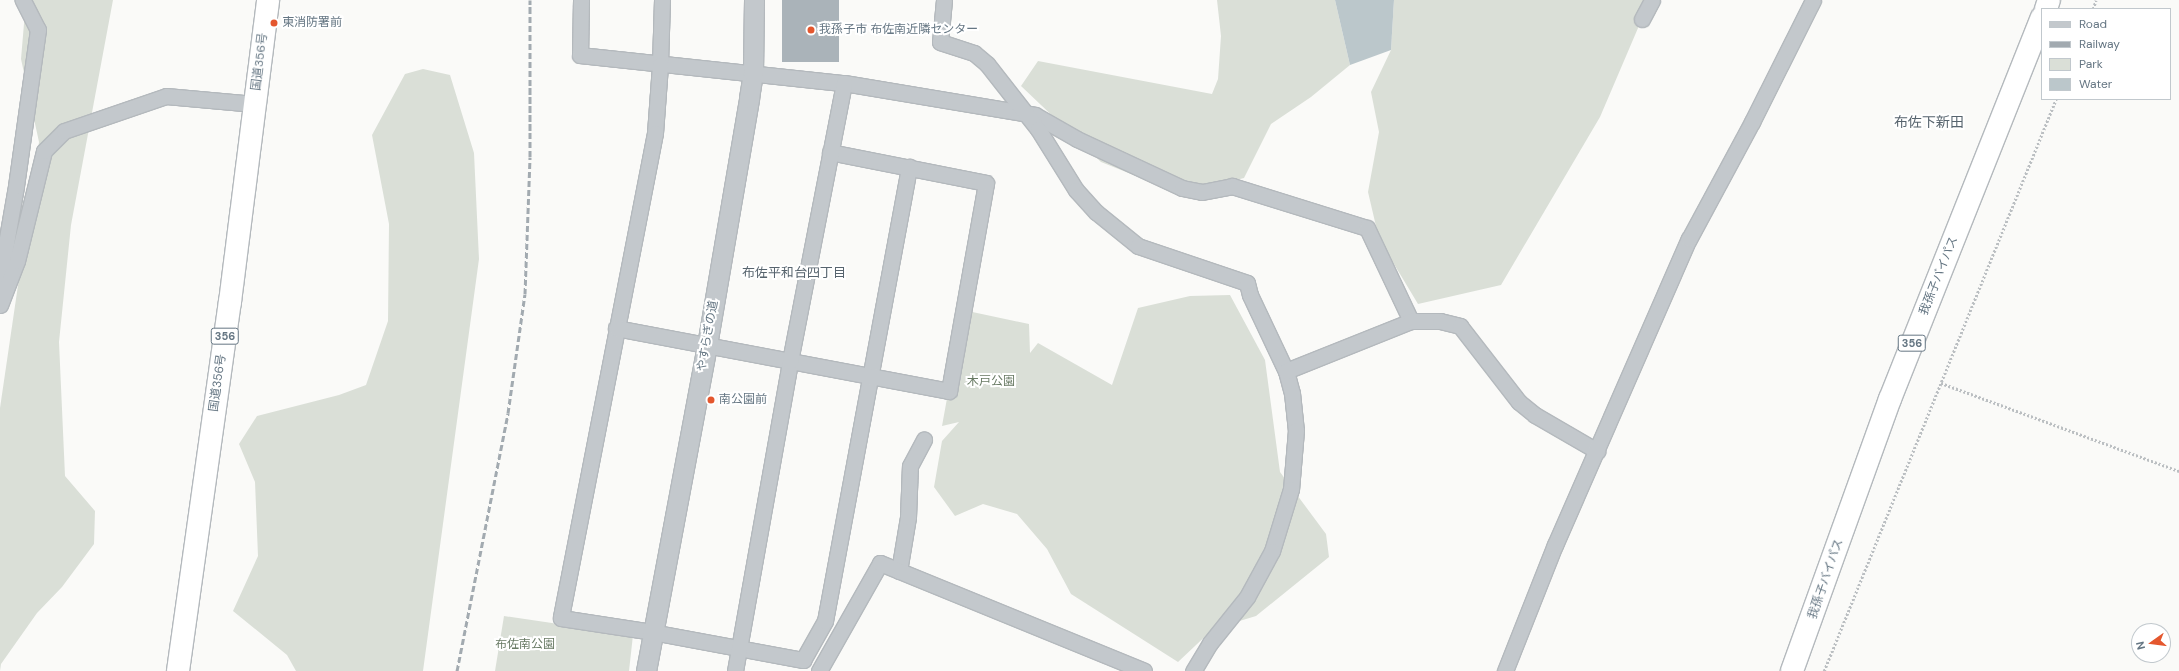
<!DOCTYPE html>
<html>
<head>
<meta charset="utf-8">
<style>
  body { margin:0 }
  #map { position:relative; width:2179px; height:671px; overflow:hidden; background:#fafaf8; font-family:"DM Sans","Noto Sans JP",sans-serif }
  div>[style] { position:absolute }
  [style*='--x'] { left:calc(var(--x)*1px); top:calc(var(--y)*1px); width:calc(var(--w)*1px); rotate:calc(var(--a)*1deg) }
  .green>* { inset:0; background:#dadfd7 }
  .water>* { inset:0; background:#bbc7cb }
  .building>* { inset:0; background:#aab3b9; transform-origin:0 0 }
  .path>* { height:2.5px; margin-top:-1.25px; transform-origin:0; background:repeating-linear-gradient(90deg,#bbbfc2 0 2px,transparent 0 4px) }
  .roads { filter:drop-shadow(1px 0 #b4b9bd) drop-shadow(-1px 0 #b4b9bd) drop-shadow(0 1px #b4b9bd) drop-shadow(0 -1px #b4b9bd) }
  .minor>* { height:15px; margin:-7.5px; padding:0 7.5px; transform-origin:7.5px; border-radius:7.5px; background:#c3c8cc }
  .tertiary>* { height:19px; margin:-9.5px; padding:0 9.5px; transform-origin:9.5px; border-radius:9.5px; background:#c3c8cc }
  .trunk>* { height:22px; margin:-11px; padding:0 11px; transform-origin:11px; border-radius:11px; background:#fff }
  .rail>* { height:3px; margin-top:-1.5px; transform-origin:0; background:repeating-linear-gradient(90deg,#a2aab0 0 6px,transparent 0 9px) }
  .dots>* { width:11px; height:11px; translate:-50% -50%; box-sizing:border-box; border:2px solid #fff; border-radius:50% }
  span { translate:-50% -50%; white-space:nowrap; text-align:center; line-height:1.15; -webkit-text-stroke:4px #fff; paint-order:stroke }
  .shield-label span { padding:1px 3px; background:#fff; border:1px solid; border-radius:3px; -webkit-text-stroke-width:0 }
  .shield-label { font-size:11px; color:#657683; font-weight:700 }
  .poi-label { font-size:12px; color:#657683 }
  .left { translate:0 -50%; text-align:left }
  .street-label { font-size:12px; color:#657683 }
  .park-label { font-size:12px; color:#687a64 }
  .neighbourhood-label { font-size:13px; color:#57646e }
  .quarter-label { font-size:14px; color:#57646e }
  .legend { position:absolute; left:2041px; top:8px; width:130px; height:92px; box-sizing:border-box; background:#fff; border:1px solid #c1c8cd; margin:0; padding:5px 7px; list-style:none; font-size:12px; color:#657683 }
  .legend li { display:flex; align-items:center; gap:8px; height:20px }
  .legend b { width:20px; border:1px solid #c1c8cd }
  .north { position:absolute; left:2131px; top:623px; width:40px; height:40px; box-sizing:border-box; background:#fff; border:1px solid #c1c8cd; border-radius:50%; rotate:256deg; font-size:11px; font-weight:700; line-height:16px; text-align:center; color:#657683 }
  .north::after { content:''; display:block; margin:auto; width:14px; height:18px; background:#e4572e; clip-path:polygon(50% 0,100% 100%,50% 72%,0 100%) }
</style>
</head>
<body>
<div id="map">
  <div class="green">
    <i style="clip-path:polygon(26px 0,113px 0,71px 225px,59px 342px,65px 476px,95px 511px,94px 544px,62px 587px,37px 613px,1px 664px,0 671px,0 408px,39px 142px,21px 59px)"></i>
    <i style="clip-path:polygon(1217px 0,1335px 0,1350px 65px,1311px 97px,1271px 124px,1244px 178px,1181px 194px,1101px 162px,1021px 86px,1038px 61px,1212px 94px,1218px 79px,1221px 36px)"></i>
    <i style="clip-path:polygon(1394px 0,1650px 0,1600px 117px,1501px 285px,1418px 304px,1379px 239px,1368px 192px,1379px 132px,1371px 92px,1391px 50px)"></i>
    <i style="clip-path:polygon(423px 69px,450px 75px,474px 153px,479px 259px,423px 671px,296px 671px,287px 655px,233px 611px,258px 556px,255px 482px,239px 444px,257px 416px,339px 395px,366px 385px,388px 321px,389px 224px,372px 135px,405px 74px)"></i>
    <i style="clip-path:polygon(1230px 295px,1265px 360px,1280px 472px,1326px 534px,1329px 557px,1256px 616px,1213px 629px,1178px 662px,1071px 594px,1047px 549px,1017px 514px,983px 504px,955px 516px,934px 487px,942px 441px,959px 422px,942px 426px,963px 310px,1029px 324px,1030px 353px,1038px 343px,1112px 385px,1138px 308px,1190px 296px)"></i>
    <i style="clip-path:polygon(504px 616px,633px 635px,629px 671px,495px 671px)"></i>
  </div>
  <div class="water">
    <i style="clip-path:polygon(1335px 0,1394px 0,1391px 50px,1350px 65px)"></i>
  </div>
  <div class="building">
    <i style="left:782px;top:0;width:57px;height:62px"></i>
  </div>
  <div class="path">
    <i style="--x:2093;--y:9;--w:9;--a:-72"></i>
    <i style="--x:1941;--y:383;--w:254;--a:20.3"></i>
    <i style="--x:1824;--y:671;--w:617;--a:-67.92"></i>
  </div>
  <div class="roads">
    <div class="minor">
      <i style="--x:581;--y:0;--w:55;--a:91"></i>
      <i style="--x:580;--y:55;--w:265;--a:6.1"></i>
      <i style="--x:844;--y:83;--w:194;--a:9.5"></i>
      <i style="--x:1035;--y:115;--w:48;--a:29.7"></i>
      <i style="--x:1077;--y:139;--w:116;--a:25"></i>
      <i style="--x:1182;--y:188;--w:20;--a:11"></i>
      <i style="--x:1202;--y:192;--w:31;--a:-11"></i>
      <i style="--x:1232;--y:186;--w:141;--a:17.3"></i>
      <i style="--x:1367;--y:228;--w:103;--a:64.7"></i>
      <i style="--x:662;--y:0;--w:65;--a:91.8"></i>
      <i style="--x:660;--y:65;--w:68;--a:94.2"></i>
      <i style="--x:655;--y:133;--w:494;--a:101"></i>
      <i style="--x:561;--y:618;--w:92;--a:8.7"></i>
      <i style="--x:652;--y:632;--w:154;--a:10.5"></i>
      <i style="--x:803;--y:660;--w:45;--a:-60.6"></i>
      <i style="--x:825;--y:621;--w:462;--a:-79.5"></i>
      <i style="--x:944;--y:0;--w:42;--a:95.4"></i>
      <i style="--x:940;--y:42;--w:36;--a:18"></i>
      <i style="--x:974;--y:53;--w:17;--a:40"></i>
      <i style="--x:987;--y:64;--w:83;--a:51.9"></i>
      <i style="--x:1038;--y:129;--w:72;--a:58.1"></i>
      <i style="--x:1076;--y:190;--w:30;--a:48"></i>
      <i style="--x:1096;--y:212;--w:54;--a:39"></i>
      <i style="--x:1138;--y:246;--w:115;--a:18.7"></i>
      <i style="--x:1247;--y:283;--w:12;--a:76"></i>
      <i style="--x:1250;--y:295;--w:84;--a:64.7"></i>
      <i style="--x:1286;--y:371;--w:23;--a:75"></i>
      <i style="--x:1292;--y:393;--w:37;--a:84"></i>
      <i style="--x:1296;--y:430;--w:59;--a:94.8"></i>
      <i style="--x:1291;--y:489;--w:65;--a:107"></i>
      <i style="--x:1272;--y:551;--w:52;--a:118.5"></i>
      <i style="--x:1247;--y:597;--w:59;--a:128.8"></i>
      <i style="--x:1210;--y:643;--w:33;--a:121"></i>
      <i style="--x:1642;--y:19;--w:21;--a:-62"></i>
      <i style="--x:0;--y:278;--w:93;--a:-80.1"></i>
      <i style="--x:16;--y:186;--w:158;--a:-82"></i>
      <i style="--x:38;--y:30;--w:34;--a:-117"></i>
      <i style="--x:0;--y:305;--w:47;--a:-68.9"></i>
      <i style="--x:17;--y:261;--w:113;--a:-76.2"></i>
      <i style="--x:44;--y:151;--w:28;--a:-45"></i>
      <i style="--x:64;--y:131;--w:108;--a:-18.9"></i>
      <i style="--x:166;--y:96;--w:89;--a:5.1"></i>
      <i style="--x:616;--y:328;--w:339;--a:10.7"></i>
      <i style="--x:949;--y:391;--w:211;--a:-79.9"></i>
      <i style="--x:986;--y:183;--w:159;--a:-168.8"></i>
      <i style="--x:1286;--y:371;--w:135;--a:-21.8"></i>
      <i style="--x:1411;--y:321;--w:29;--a:0"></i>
      <i style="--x:1440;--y:321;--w:21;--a:14"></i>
      <i style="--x:1460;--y:326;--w:96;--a:52.2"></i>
      <i style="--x:1519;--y:402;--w:21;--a:39"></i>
      <i style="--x:1535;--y:415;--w:72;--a:30.1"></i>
      <i style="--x:899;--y:571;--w:55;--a:-80.5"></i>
      <i style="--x:908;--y:517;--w:51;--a:-87.8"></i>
      <i style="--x:910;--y:466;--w:30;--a:-62"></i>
      <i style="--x:735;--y:671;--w:315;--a:-79.9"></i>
      <i style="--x:790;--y:361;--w:283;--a:-79"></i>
      <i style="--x:819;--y:671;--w:124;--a:-60.5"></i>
      <i style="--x:880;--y:563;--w:285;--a:22.2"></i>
      <i style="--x:1505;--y:671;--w:136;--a:-68.4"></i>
      <i style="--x:1555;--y:545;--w:334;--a:-66.4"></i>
      <i style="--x:1689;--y:239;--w:133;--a:-61.7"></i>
      <i style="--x:1752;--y:122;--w:136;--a:-63.4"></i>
    </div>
    <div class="tertiary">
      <i style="--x:646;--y:671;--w:332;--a:-79.4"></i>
      <i style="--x:707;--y:345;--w:251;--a:-80.3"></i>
      <i style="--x:749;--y:98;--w:26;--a:-81"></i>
      <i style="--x:753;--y:72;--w:72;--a:-89.2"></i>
    </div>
    <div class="trunk">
      <i style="--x:2046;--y:9;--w:9;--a:-72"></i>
      <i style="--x:178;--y:671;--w:373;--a:-82"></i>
      <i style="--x:230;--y:302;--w:304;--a:-82.8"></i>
      <i style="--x:1792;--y:671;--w:289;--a:-70.2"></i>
      <i style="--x:1890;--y:399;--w:410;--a:-68.3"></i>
    </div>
  </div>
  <div class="rail">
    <i style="--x:457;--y:671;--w:263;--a:-78.8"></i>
    <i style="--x:508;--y:413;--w:120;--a:-81.9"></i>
    <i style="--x:525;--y:294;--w:137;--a:-87.9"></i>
    <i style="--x:530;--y:157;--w:157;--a:-90"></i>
  </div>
  <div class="dots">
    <i style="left:274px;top:23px;background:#e4572e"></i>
    <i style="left:811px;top:30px;background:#e4572e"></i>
    <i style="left:711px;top:400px;background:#e4572e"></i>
  </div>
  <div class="shield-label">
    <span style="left:225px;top:336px">356</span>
    <span style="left:1912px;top:343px">356</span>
  </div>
  <div class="poi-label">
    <span class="left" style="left:282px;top:23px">東消防署前</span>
    <span class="left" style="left:819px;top:30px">我孫子市 布佐南近隣センター</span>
    <span class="left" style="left:719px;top:400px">南公園前</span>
  </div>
  <div class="street-label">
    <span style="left:260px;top:62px;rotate:-83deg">国道356号</span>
    <span style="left:1939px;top:276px;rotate:-68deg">我孫子バイパス</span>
    <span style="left:708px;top:336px;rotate:-80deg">やすらぎの道</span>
    <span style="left:218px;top:383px;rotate:-82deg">国道356号</span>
    <span style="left:1826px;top:579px;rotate:-71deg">我孫子バイパス</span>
  </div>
  <div class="park-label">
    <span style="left:991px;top:382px">木戸公園</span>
    <span style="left:525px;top:645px">布佐南公園</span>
  </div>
  <div class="neighbourhood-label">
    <span style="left:794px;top:273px">布佐平和台四丁目</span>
  </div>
  <div class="quarter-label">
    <span style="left:1929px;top:122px">布佐下新田</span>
  </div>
  <ul class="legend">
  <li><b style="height:5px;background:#c3c8cc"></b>Road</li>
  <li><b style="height:5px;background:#a2aab0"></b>Railway</li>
  <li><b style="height:11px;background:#dadfd7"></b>Park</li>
  <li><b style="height:11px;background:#bbc7cb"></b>Water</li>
  </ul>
  <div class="north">N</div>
</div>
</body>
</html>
